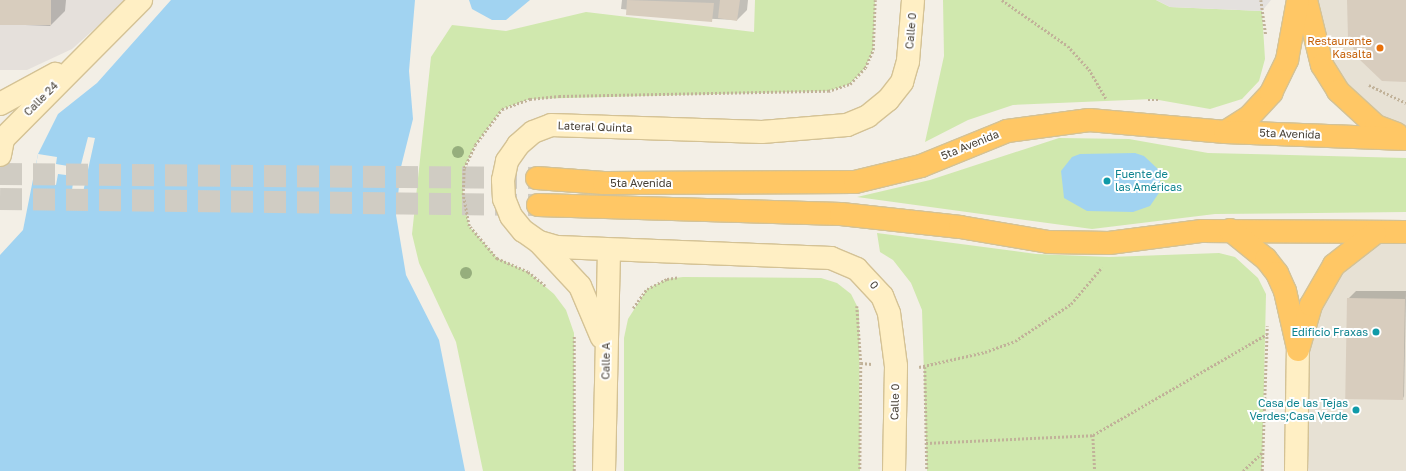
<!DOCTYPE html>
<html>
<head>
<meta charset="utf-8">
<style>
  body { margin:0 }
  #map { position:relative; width:1406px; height:471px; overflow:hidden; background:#f3efe6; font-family:"Golos Text",sans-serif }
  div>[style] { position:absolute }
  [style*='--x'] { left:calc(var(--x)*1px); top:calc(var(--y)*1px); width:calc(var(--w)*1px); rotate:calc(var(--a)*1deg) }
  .residential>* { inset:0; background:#e7e1d4 }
  .industrial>* { inset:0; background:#e5e0db }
  .green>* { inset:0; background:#d0e8ae }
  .parking>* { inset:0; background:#e4e1de }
  .water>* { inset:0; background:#a1d3f1 }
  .pier>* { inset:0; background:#f3efe6 }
  .shadow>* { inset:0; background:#0003 }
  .building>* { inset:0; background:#d8cdbe; transform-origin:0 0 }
  .highway-tunnel>* { height:22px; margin-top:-11px; transform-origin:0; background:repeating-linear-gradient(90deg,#d0ccc3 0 22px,transparent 0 33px) }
  .path>* { height:2.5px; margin-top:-1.25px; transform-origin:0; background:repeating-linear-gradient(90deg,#c1b299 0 2px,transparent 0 4px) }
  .roads { filter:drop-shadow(1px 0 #d4c295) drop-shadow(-1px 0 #d4c295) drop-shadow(0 1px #d4c295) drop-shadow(0 -1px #d4c295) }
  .secondary>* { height:22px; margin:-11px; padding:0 11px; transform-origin:11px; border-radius:11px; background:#ffefc4 }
  .highway>* { height:22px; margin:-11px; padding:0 11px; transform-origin:11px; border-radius:11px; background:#ffc765 }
  .trees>* { width:12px; height:12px; margin:-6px; border-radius:50%; background:#96ae7d }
  .dots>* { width:11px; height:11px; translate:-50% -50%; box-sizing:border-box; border:2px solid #fff; border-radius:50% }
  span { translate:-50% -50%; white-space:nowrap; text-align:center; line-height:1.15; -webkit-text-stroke:4px #fff; paint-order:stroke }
  .street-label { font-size:11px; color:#463f35 }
  .food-label { font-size:11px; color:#c56008 }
  .right { translate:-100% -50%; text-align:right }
  .culture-label { font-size:11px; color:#0d838f }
  .left { translate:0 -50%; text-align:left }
</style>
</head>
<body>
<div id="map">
  <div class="residential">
    <i style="clip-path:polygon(1306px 0,1406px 0,1406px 137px,1338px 91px)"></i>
    <i style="clip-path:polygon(1406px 232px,1406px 471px,1296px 471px,1298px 350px,1347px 251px)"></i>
  </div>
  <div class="industrial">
    <i style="clip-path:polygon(0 0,127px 0,72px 49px,27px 70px,0 70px)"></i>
  </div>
  <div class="green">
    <i style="clip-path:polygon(755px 0,875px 0,873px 50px,865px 68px,850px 84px,828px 91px,530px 99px,502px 109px,475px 145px,464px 168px,463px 195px,469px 226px,497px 258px,528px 272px,554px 294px,566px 310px,574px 333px,574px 471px,483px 471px,456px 342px,419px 263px,412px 234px,431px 57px,452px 25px,506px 31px,586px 12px,754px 32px)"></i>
    <i style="clip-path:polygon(943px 0,1156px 0,1170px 7px,1262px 11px,1265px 59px,1259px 81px,1242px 99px,1210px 109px,1153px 99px,1013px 105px,968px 120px,925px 142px,944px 56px)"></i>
    <i style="clip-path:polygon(1059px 138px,1129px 139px,1208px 153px,1406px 158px,1406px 212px,1215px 214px,1092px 229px,857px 197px,930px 180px)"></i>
    <i style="clip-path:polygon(877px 233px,1036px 254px,1109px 257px,1219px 253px,1235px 257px,1258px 278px,1266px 294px,1262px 471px,927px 471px,922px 310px,911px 283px,893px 260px,880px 252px)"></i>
    <i style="clip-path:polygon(683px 277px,821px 278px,837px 283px,851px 294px,859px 310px,860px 471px,624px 471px,624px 338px,628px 319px,647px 289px,667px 279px)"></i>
  </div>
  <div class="parking">
    <i style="clip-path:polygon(1156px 0,1271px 0,1262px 11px,1170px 7px)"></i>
  </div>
  <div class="water">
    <i style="clip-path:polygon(171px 0,415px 0,409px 71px,413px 119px,401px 167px,396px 215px,406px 275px,439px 340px,465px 471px,0 471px,0 255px,23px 230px,38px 154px,58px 114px,97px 83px)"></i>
    <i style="clip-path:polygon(469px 0,530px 0,506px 20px,492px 20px,472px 9px)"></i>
    <i style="clip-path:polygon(1135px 153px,1144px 156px,1159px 170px,1161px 190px,1150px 206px,1133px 212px,1087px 211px,1064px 198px,1061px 171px,1072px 157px,1080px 154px)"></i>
  </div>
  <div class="pier">
    <i style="clip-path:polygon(88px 137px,95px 138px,80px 206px,70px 204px,74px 176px,58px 174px,56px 185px,33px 181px,38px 154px,57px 157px,56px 164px,80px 168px)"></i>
  </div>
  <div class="shadow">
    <i style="clip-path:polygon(0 0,66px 0,65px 11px,50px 26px,0 24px)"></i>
    <i style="clip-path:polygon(622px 0,748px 0,747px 10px,737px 20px,651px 16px,651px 12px,621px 9px)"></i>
    <i style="clip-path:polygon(1356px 291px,1406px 291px,1404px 398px,1348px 299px)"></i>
  </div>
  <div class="building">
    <i style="left:0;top:0;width:51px;height:25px"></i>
    <i style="clip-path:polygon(627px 0,714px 3px,712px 22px,626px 15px)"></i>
    <i style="clip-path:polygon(720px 0,740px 0,737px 21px,718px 18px)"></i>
    <i style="clip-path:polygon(1347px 0,1406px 0,1406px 82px,1382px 81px,1359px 59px,1348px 38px)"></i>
    <i style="left:1347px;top:298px;width:58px;height:101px;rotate:1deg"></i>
  </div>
  <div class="highway-tunnel">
    <i style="--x:0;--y:174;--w:537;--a:0.43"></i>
    <i style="--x:0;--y:199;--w:538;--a:0.64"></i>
  </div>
  <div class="path">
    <i style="--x:1002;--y:0;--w:80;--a:34.9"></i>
    <i style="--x:1068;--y:46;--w:31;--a:48"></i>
    <i style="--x:1089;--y:69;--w:34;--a:60"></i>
    <i style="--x:1261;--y:0;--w:35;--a:82"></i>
    <i style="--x:1369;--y:85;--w:41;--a:25.9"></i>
    <i style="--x:1148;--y:100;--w:11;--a:0"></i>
    <i style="--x:545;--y:286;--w:22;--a:-141"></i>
    <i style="--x:528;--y:272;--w:34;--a:-157"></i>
    <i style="--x:497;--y:259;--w:43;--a:-130.3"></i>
    <i style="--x:469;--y:226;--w:32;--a:-101"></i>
    <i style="--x:463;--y:195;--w:27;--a:-88"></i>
    <i style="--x:464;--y:168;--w:25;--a:-64"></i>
    <i style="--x:475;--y:145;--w:45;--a:-53.1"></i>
    <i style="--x:502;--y:109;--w:30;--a:-20"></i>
    <i style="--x:530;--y:99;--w:29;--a:-6"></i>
    <i style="--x:559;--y:96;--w:269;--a:-1.1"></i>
    <i style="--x:828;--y:91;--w:23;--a:-18"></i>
    <i style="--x:850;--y:84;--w:22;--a:-47"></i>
    <i style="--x:865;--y:68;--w:20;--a:-66"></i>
    <i style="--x:873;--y:50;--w:50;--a:-87.7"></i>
    <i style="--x:857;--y:306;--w:57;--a:86"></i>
    <i style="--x:861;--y:363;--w:108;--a:90.5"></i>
    <i style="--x:633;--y:308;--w:24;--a:-54"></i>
    <i style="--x:647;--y:289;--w:22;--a:-27"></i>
    <i style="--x:667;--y:279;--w:12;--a:-9"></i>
    <i style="--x:861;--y:363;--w:11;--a:5"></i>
    <i style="--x:919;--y:367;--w:68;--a:-12.8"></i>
    <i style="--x:985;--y:352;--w:32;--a:-20"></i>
    <i style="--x:1015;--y:341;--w:67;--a:-33.5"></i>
    <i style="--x:1071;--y:304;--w:48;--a:-50"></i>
    <i style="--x:925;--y:367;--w:104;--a:88.9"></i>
    <i style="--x:1093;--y:435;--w:201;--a:-30.1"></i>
    <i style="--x:926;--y:443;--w:167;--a:-2.7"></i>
    <i style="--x:1093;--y:435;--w:36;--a:87"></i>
    <i style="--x:574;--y:471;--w:135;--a:-90"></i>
    <i style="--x:1243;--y:471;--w:28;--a:-44"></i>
    <i style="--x:1262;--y:471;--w:145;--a:-88"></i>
  </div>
  <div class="roads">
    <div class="secondary">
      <i style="--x:0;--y:104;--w:63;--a:-28.6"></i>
      <i style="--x:0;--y:155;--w:16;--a:-79"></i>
      <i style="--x:3;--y:139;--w:196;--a:-45.2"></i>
      <i style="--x:539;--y:242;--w:60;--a:47"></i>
      <i style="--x:580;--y:286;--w:56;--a:67.1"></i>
      <i style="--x:604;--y:471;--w:220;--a:-88.7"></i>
      <i style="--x:894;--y:471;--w:105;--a:-88.9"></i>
      <i style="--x:896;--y:366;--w:53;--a:-97.5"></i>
      <i style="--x:889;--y:313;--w:18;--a:-112"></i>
      <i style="--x:882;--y:296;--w:37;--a:-133"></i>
      <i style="--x:857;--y:269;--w:28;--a:-157"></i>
      <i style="--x:831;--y:258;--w:274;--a:-177.7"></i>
      <i style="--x:557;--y:247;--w:19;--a:-164"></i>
      <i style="--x:539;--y:242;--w:19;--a:-145"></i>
      <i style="--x:523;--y:231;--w:19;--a:-129"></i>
      <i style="--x:511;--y:216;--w:18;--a:-112"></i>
      <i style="--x:504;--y:199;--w:19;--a:-93"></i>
      <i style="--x:503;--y:180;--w:19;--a:-78"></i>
      <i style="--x:507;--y:161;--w:19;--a:-55"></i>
      <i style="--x:518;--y:145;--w:20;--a:-41"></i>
      <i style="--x:533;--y:132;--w:19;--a:-21"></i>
      <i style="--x:551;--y:125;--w:211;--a:1.9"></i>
      <i style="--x:762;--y:132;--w:85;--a:-4.7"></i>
      <i style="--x:847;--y:125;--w:23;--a:-23"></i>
      <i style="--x:868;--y:116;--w:26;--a:-39"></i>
      <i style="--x:888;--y:100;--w:23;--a:-52"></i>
      <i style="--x:902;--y:82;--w:22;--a:-74"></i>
      <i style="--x:908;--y:61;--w:61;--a:-85.3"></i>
      <i style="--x:1296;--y:471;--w:121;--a:-89.1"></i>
    </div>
    <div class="highway">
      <i style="--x:1306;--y:0;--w:67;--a:76.2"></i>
      <i style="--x:1322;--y:65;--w:31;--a:58"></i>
      <i style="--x:1338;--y:91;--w:52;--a:42.6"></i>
      <i style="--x:1376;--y:126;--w:22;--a:21"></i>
      <i style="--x:1225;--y:132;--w:28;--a:-32"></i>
      <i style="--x:1249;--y:117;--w:33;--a:-47"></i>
      <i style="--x:1271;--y:93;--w:37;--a:-64"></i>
      <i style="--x:1287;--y:60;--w:61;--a:-79.6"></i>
      <i style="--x:537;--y:178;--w:67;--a:4.3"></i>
      <i style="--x:604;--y:183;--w:251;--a:-0.2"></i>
      <i style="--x:855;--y:182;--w:68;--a:-13.6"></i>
      <i style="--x:921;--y:166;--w:93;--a:-22.1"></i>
      <i style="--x:1007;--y:131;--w:83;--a:-7.6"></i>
      <i style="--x:1089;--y:120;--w:137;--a:5"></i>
      <i style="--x:1225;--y:132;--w:181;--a:2.2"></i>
      <i style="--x:538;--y:205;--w:303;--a:1.7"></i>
      <i style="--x:841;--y:214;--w:120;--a:6.2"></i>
      <i style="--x:960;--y:227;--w:90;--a:9.6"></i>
      <i style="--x:1049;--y:242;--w:60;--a:1"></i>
      <i style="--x:1109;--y:243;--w:94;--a:-7.4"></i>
      <i style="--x:1202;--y:231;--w:204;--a:0.3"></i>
      <i style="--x:1230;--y:230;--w:46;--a:38.9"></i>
      <i style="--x:1266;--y:259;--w:18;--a:52"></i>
      <i style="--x:1277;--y:273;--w:20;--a:66"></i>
      <i style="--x:1285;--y:291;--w:58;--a:77.2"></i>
      <i style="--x:1298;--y:350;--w:47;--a:-73.9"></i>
      <i style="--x:1311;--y:305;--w:46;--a:-60.1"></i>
      <i style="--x:1334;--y:265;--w:52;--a:-38"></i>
    </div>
  </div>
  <div class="trees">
    <i style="left:458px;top:152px"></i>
    <i style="left:466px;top:273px"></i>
  </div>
  <div class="dots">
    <i style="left:1380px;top:48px;background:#e8710a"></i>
    <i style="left:1107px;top:181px;background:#0f9aa8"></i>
    <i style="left:1376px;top:332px;background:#0f9aa8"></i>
    <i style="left:1356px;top:410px;background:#0f9aa8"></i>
  </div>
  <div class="street-label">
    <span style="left:911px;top:31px;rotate:-85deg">Calle 0</span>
    <span style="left:41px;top:99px;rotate:-45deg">Calle 24</span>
    <span style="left:595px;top:127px;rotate:2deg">Lateral Quinta</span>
    <span style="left:1290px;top:134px;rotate:2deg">5ta Avenida</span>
    <span style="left:970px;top:145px;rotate:-22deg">5ta Avenida</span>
    <span style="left:641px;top:183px">5ta Avenida</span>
    <span style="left:874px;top:285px;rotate:51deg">0</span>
    <span style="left:606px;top:361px;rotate:-89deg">Calle A</span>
    <span style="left:895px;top:402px;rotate:-89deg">Calle 0</span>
  </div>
  <div class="food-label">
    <span class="right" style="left:1372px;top:48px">Restaurante<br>Kasalta</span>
  </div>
  <div class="culture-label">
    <span class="left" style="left:1115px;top:181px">Fuente de<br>las Américas</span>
    <span class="right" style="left:1368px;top:332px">Edificio Fraxas</span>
    <span class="right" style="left:1348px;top:410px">Casa de las Tejas<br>Verdes;Casa Verde</span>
  </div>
</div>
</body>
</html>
